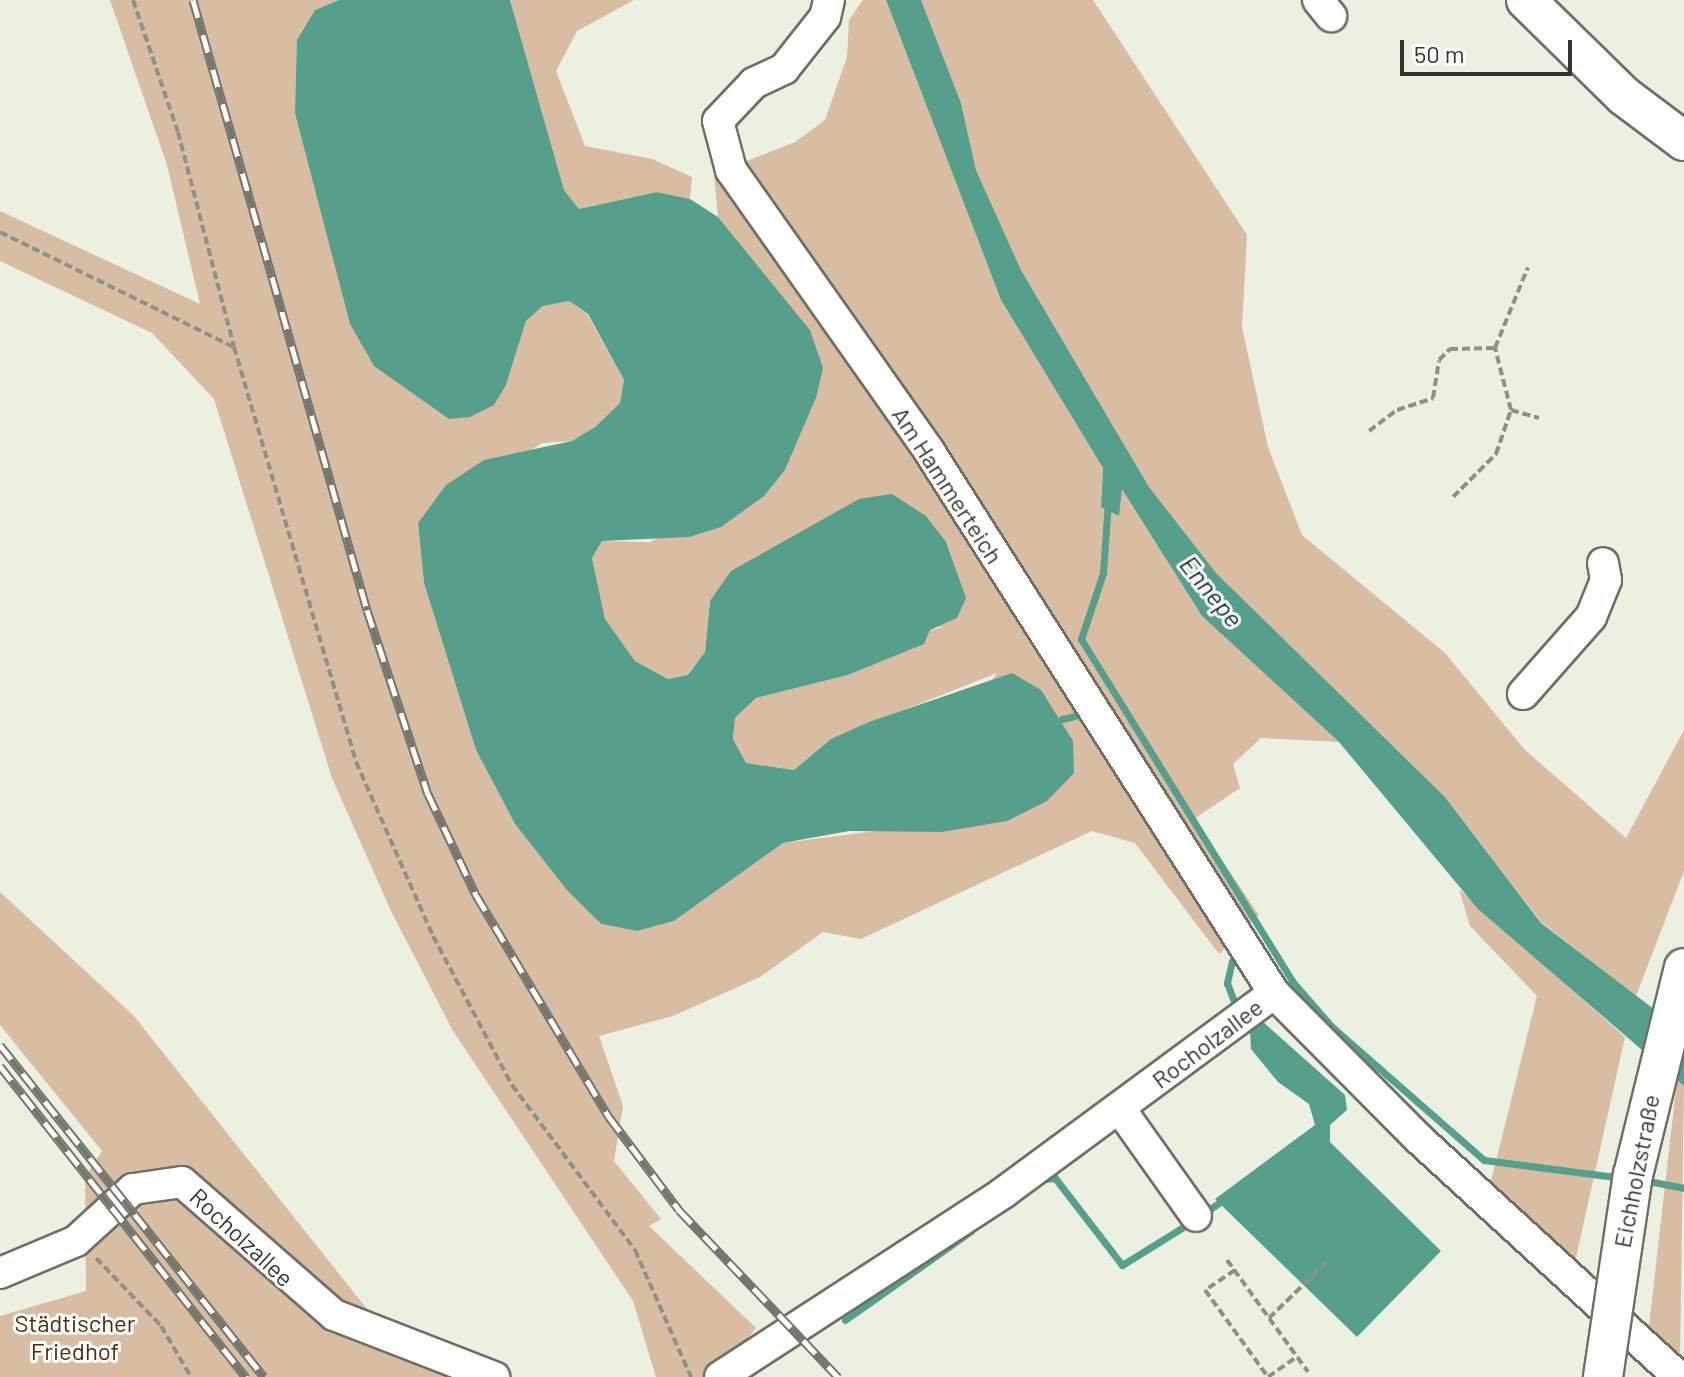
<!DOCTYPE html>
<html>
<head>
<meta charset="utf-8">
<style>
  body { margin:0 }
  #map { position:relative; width:1684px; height:1377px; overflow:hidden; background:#ebf0e1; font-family:Barlow,sans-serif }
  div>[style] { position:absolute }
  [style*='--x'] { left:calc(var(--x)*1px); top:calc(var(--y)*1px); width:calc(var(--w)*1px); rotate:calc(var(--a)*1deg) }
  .green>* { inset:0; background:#d8bda2 }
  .water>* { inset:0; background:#579f8d }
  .stream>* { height:7px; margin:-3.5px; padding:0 3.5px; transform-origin:3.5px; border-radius:3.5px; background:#579f8d }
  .path>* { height:4px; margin-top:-2px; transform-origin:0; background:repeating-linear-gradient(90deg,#8e9187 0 8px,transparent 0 12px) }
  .roads { filter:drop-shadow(2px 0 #6d7165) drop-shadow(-2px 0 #6d7165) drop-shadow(0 2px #6d7165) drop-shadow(0 -2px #6d7165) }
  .minor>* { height:30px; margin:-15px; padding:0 15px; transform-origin:15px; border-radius:15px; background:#fff }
  .major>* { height:38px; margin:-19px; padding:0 19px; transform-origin:19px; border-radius:19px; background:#fff }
  .rail>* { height:9px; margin-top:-4.5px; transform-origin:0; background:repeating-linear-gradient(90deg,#fff 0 18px,#75776f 0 36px); box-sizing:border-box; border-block:2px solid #75776f }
  .bridges { filter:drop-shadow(2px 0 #6d7165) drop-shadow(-2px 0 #6d7165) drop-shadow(0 2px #6d7165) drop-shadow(0 -2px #6d7165) }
  .major-bridge>* { height:38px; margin:-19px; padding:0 19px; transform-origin:19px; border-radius:19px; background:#fff }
  span { translate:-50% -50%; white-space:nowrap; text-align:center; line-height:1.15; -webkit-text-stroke:6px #fff; paint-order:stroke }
  .street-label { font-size:24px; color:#343530 }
  .park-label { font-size:24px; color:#4a2c08 }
  .water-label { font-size:26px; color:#10332b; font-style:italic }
  .scale { position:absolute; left:1400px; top:40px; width:172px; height:36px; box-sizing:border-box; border:4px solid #343530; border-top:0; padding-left:10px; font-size:24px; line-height:28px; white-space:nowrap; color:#343530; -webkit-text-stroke:6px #fff; paint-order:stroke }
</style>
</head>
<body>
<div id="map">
  <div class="green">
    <i style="clip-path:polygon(110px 0,339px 0,315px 10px,506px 385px,526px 321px,543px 306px,569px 301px,587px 314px,624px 380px,620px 403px,595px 427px,572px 441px,542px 443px,418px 523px,424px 583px,476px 750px,515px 824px,600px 924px,637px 931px,674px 921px,783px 843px,883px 830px,997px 673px,831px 739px,794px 770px,746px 763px,733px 739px,735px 718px,756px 698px,848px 675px,923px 644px,930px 630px,943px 627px,710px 601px,705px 652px,688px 675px,668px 679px,635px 661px,605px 619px,592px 558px,602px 541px,650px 542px,785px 470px,816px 398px,810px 330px,718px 217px,714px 174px,795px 142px,825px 120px,847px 57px,849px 20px,863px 0,886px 0,1001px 300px,1103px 468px,1101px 507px,1122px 488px,1202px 616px,1339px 742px,1261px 738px,1233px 764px,1240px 788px,1194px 819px,1259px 915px,1219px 954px,1135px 843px,1092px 831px,861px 939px,823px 932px,760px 977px,673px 1016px,599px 1036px,623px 1106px,614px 1161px,661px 1219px,649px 1226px,756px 1328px,732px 1358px,703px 1377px,656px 1377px,633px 1301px,453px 1031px,391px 911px,332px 778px,214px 399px,152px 333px,0 261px,0 211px,200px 304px,167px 165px)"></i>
    <i style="clip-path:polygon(510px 0,634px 0,577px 31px,556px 71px,585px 146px,652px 159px,692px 177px,690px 199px,657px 192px,579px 209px,564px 190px)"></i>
    <i style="clip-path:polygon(921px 0,1093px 0,1247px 235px,1242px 327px,1268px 447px,1302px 535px,1445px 653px,1525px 750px,1626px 838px,1684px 730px,1684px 871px,1636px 996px,1541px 922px,1445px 797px,1217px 574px,1149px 487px,1021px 270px,976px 170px,961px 103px)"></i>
    <i style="clip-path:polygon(1459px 889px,1625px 1037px,1575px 1262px,1491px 1181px,1537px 996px,1470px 926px)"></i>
    <i style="clip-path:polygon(0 892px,134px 1016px,398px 1348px,470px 1377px,0 1377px,0 1316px,86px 1291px,85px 1177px,102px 1151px,0 1025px)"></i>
    <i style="clip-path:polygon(1677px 1080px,1684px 1086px,1680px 1360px,1649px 1326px)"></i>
  </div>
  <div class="water">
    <i style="clip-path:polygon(339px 0,510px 0,564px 190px,579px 209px,657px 192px,690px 199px,718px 217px,810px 330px,823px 368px,816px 398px,785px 470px,764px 496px,721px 527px,689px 537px,602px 541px,592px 558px,605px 619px,635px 661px,668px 679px,688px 675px,705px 652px,710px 601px,731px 571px,859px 499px,892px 494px,926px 516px,946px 542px,966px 598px,957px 618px,930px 630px,924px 644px,848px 675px,756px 698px,735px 718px,733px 739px,746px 763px,794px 770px,831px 739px,869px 722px,1012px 673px,1041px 690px,1073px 741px,1074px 773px,1047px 801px,1007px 821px,942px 832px,849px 831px,783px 843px,674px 921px,637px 931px,601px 924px,567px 890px,515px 824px,476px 750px,424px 583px,418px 523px,446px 485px,484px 460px,572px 441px,595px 427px,620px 403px,624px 380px,588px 314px,569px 301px,543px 306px,526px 321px,506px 385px,494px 405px,470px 417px,449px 419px,374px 366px,350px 324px,295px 113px,297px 40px,315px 10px)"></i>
    <i style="clip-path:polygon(886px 0,921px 0,961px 103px,976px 170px,1021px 270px,1149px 487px,1217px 574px,1445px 797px,1541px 923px,1684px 1032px,1684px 1086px,1478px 909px,1339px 742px,1202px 616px,1122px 489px,1119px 516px,1101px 507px,1103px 468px,1001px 300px)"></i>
    <i style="clip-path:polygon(1262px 1021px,1345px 1095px,1347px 1110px,1330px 1125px,1330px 1142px,1441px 1251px,1357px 1337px,1215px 1199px,1315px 1125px,1309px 1104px,1278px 1082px,1251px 1049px,1250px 1031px)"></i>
  </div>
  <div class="stream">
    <i style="--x:1108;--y:501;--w:72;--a:94"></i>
    <i style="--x:1103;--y:573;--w:70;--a:108.4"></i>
    <i style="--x:1081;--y:639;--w:402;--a:58.3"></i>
    <i style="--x:1292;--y:981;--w:61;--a:49"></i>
    <i style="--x:1332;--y:1027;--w:202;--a:41.2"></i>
    <i style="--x:1484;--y:1160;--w:140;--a:7.4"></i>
    <i style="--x:1062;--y:719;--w:13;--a:-13"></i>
    <i style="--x:1232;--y:961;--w:23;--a:103"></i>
    <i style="--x:1227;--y:983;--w:28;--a:69"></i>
    <i style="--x:1044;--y:1179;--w:11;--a:-5"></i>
    <i style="--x:1055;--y:1178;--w:110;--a:52.4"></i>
    <i style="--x:1122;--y:1265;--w:84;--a:-31.8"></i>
    <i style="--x:1643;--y:1180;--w:42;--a:11"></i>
    <i style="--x:1203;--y:1214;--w:19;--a:-35"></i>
    <i style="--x:845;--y:1320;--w:154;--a:-35.2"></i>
  </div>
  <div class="path">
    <i style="--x:133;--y:0;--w:139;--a:71.2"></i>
    <i style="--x:178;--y:132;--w:222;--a:75.4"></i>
    <i style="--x:0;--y:232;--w:261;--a:26.2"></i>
    <i style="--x:234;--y:347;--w:433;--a:73.6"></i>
    <i style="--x:356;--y:762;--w:190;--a:66.1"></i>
    <i style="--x:433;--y:936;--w:169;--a:62.1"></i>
    <i style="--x:512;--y:1085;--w:206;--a:53.3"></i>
    <i style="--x:635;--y:1250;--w:139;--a:66.2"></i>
    <i style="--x:1511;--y:410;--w:29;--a:16"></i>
    <i style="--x:1369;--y:431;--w:35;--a:-37"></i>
    <i style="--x:1397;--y:410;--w:38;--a:-18"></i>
    <i style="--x:1433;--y:398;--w:38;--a:-81"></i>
    <i style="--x:1439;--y:360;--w:16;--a:-45"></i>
    <i style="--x:1450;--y:349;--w:45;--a:-1.3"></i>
    <i style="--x:1495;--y:348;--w:87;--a:-67.8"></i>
    <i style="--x:1453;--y:497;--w:61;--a:-45"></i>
    <i style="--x:1496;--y:454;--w:46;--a:-71.2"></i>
    <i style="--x:1511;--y:410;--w:64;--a:-104.5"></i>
    <i style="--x:96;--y:1258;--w:94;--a:46.3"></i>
    <i style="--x:161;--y:1326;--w:59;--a:59.5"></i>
    <i style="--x:1227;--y:1260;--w:138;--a:54.1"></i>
    <i style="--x:1235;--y:1270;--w:36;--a:146"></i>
    <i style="--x:1205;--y:1290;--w:107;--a:54.1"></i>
    <i style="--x:1269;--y:1318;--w:83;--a:-44"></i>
    <i style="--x:1268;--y:1377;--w:35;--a:-35"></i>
  </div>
  <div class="roads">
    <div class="minor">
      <i style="--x:829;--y:0;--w:17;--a:103"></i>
      <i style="--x:825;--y:17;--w:66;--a:128.3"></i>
      <i style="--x:784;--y:69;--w:33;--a:155"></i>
      <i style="--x:754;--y:83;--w:52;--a:133.5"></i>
      <i style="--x:718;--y:121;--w:51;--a:75.1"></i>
      <i style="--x:731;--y:170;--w:344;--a:54.8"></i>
      <i style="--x:929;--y:451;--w:642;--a:57.52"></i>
      <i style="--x:1274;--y:993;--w:206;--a:45.2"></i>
      <i style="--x:1419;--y:1139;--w:350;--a:42.5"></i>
      <i style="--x:1318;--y:0;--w:21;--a:51"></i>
      <i style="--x:1523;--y:694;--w:103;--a:-48.6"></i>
      <i style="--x:1591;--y:617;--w:40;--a:-68"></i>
      <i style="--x:1606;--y:580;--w:17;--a:-100"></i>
      <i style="--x:1120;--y:1109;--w:131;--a:54.6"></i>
      <i style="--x:0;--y:1273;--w:82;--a:-22.8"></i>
      <i style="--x:76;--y:1241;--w:77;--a:-42.4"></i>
      <i style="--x:133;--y:1189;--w:49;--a:-8.1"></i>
      <i style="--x:182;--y:1182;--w:202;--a:41.2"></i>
      <i style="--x:334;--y:1315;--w:172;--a:21.2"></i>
      <i style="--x:720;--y:1377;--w:338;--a:-33"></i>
      <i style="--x:1003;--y:1193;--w:337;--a:-36.4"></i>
    </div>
    <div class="major">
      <i style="--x:1526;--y:0;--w:137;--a:44.4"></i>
      <i style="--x:1624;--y:96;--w:75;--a:36.9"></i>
    </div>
  </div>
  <div class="rail">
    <i style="--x:193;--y:0;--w:634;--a:74.08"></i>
    <i style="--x:367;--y:610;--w:194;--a:71.7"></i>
    <i style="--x:428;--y:794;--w:112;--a:64.6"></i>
    <i style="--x:476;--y:895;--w:259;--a:59.1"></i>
    <i style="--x:609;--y:1117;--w:116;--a:53"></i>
    <i style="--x:679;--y:1210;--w:231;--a:46.4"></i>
    <i style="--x:0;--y:1045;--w:424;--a:51.5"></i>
    <i style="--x:0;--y:1066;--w:397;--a:51.7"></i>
  </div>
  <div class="bridges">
    <div class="major-bridge">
      <i style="--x:1603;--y:1377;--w:204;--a:-81.6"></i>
      <i style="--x:1633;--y:1175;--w:213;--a:-76.2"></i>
    </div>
  </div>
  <div class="street-label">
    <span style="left:948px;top:485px;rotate:57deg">Am Hammerteich</span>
    <span style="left:1207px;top:1043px;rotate:-37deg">Rocholzallee</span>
    <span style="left:1636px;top:1171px;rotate:-79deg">Eichholzstraße</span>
    <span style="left:242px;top:1237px;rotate:43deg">Rocholzallee</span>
  </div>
  <div class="park-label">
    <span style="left:75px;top:1337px">Städtischer<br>Friedhof</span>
  </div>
  <div class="water-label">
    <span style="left:1212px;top:591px;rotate:51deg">Ennepe</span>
  </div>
  <div class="scale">50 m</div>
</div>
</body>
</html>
